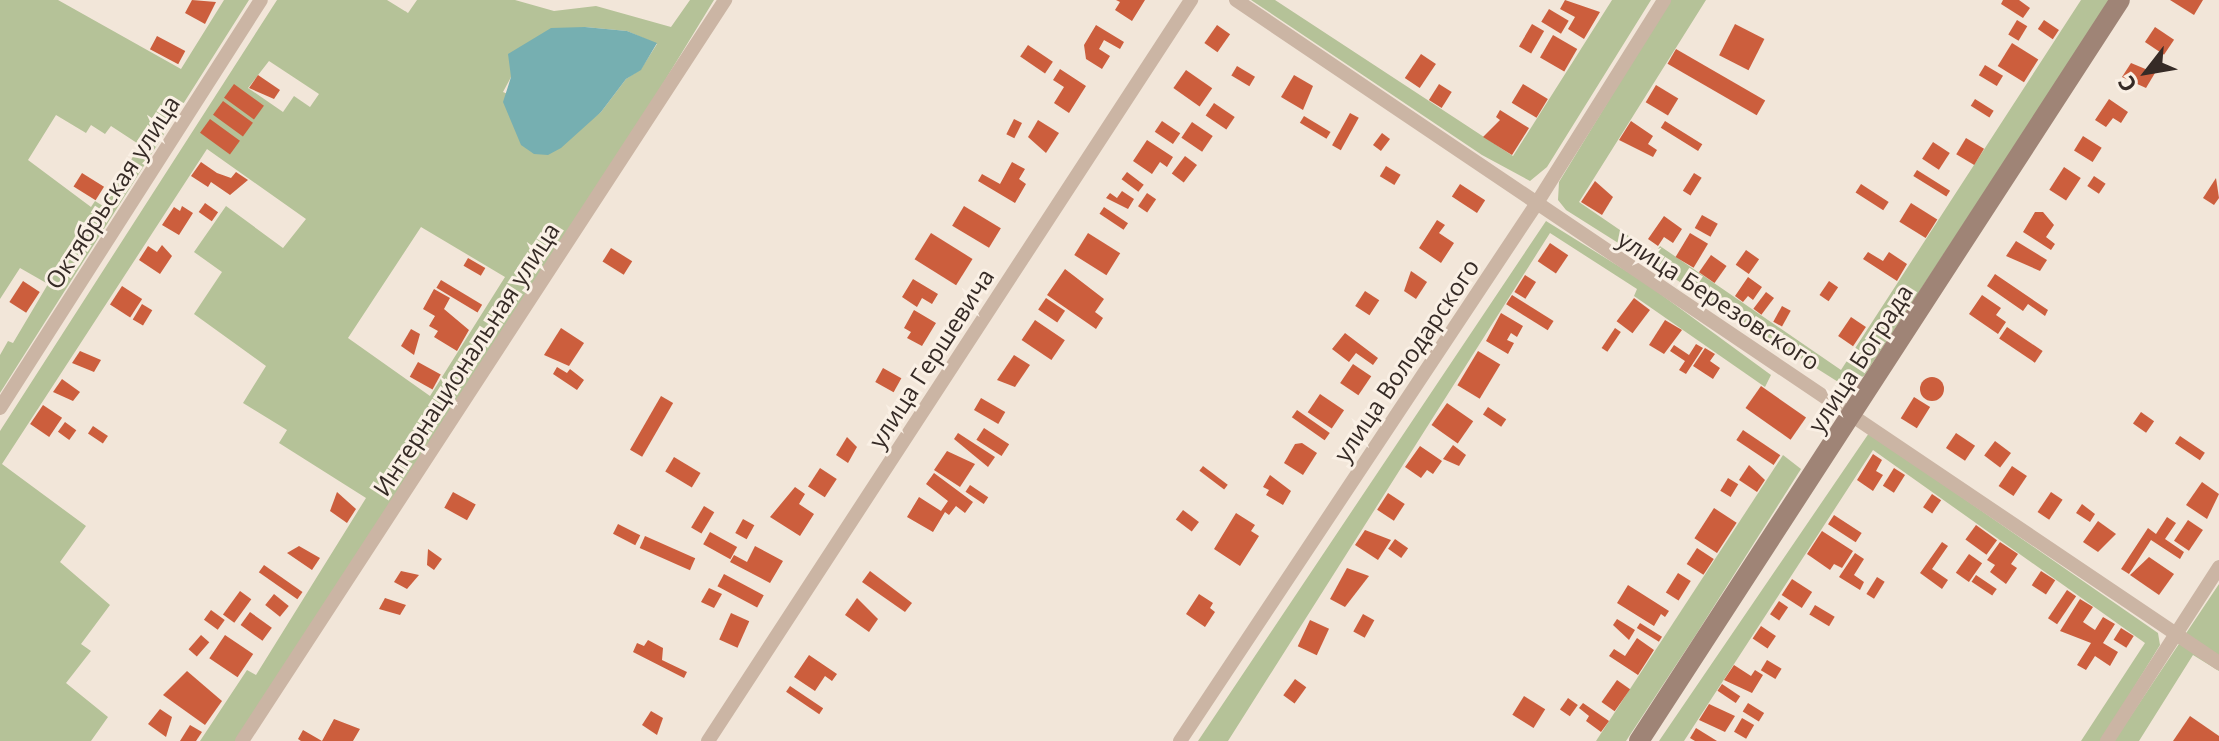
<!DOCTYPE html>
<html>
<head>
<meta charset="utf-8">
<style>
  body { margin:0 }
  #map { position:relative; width:2219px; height:741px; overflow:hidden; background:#f2e6d9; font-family:"Open Sans",sans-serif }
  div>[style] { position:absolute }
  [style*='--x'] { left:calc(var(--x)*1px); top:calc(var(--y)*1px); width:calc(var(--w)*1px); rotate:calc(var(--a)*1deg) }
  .green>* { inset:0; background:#b5c298 }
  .water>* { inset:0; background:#76afb1 }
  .building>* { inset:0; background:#cc5e3d; transform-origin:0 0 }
  .round { border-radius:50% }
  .street>* { height:14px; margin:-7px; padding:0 7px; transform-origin:7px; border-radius:7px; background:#cbb5a4 }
  .secondary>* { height:20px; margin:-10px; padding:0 10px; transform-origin:10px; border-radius:10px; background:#9f8476 }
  span { translate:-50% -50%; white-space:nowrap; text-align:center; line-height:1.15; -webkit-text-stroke:6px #faf0e5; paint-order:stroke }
  .street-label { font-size:24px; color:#362b26 }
  .north { position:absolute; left:2107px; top:32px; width:80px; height:80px; -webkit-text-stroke:6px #faf0e5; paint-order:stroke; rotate:239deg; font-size:22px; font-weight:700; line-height:32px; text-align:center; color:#362b26 }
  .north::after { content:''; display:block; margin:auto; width:28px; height:36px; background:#362b26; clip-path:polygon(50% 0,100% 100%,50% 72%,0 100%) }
</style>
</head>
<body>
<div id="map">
  <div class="green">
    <i style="clip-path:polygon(evenodd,0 0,58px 0,181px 69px,224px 0,249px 0,0 393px,0 355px,8px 341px,13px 343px,48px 284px,20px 268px,0 299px,0 0,56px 115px,86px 133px,91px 125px,105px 134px,111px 126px,140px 145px,103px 206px,95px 201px,91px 207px,28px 160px,56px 115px)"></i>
    <i style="clip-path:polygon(evenodd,277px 0,387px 0,408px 13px,417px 0,515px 0,554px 11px,596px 6px,671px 27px,690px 0,714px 0,570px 236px,243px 741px,200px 741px,247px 670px,256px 675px,366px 498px,279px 443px,287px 430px,243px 403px,266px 366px,194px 314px,222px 272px,194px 252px,226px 206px,283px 248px,306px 219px,207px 149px,2px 464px,86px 526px,60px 562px,110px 605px,81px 644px,91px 651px,66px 683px,108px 717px,91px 741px,0 741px,0 431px,277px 0,585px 27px,627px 31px,657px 44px,641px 69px,626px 79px,601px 112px,583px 126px,503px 92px,511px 77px,585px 27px,277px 0,269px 61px,319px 94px,310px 107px,294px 96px,283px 112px,248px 88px,269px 61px,277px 0,421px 227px,505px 277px,430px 396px,348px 338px,421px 227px)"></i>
    <i style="clip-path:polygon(1251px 0,1275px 0,1513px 156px,1612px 0,1651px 0,1547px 167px,1530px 181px,1482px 155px)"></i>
    <i style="clip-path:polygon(1670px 0,1706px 0,1579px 202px,1655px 254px,1660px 246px,1841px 370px,2081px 0,2110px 0,1864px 376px,1843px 385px,1566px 210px,1558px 200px,1559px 182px)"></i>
    <i style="clip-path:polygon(1546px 221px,1644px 282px,1771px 375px,1765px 387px,1634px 296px,1637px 289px,1550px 233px,1228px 741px,1198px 741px)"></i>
    <i style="clip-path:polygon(1869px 433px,2158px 633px,2160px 645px,2101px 741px,2081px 741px,2145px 643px,1873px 450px,1684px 741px,1659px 741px)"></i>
    <i style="clip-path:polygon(1783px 455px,1801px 469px,1697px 633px,1626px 741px,1596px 741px)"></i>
    <i style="clip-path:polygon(2219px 584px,2219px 671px,2193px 655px,2139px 741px,2114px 741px)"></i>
  </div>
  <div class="water">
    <i style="clip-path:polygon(585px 27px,627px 31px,657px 43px,641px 70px,626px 79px,601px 112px,561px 148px,548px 155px,534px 154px,521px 145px,503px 102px,511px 77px,508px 54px,551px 28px)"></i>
  </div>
  <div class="building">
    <i style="clip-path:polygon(192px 0,216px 2px,205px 24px,185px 13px)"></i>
    <i style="clip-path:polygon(1116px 0,1145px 0,1132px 21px,1115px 10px,1120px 2px)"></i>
    <i style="clip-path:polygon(1565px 0,1600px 12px,1584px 39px,1568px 29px,1575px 17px,1560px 9px)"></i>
    <i style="clip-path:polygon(2003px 0,2019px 0,2030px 8px,2023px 18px,2001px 4px)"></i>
    <i style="clip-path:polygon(2170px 0,2203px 0,2194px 15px)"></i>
    <i style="left:1549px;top:9px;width:23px;height:15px;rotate:31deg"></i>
    <i style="left:2017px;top:20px;width:12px;height:17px;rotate:31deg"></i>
    <i style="left:2044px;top:20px;width:18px;height:11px;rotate:34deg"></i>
    <i style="left:1532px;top:24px;width:14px;height:26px;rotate:30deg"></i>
    <i style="left:1735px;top:24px;width:33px;height:35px;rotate:27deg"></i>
    <i style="clip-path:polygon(1096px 25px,1124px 42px,1120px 49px,1104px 40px,1099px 49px,1110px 56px,1102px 69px,1086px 59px,1084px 45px)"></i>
    <i style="left:1217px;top:25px;width:16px;height:22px;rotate:35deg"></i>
    <i style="left:2155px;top:27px;width:23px;height:18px;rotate:34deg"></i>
    <i style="left:1553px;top:35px;width:28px;height:26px;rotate:30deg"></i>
    <i style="left:157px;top:36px;width:32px;height:15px;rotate:28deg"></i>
    <i style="left:2012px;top:43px;width:31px;height:27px;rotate:32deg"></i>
    <i style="left:1028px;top:45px;width:30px;height:14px;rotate:34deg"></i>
    <i style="left:1676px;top:49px;width:103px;height:17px;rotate:30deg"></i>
    <i style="left:1421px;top:54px;width:18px;height:29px;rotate:34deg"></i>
    <i style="clip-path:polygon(2131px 63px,2155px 73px,2146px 88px,2122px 77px)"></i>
    <i style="left:1985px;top:65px;width:21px;height:12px;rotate:31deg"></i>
    <i style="left:1237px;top:66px;width:21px;height:11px;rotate:31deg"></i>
    <i style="clip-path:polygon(1060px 69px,1086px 86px,1069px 113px,1054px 103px,1064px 87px,1053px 80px)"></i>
    <i style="left:1186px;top:70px;width:32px;height:22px;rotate:35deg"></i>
    <i style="clip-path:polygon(258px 75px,280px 90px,274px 99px,249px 88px)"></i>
    <i style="clip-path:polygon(1294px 75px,1313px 86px,1303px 110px,1281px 97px)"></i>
    <i style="left:234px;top:84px;width:37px;height:17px;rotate:36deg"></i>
    <i style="left:1439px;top:84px;width:15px;height:19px;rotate:32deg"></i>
    <i style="left:1523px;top:84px;width:29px;height:22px;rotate:31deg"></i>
    <i style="left:1656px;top:85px;width:26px;height:20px;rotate:31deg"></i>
    <i style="left:1975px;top:99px;width:22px;height:8px;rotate:32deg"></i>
    <i style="clip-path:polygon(2109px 99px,2128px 112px,2121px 123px,2113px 118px,2106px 127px,2095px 120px)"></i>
    <i style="left:223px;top:101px;width:37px;height:17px;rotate:36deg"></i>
    <i style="left:1214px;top:103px;width:25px;height:15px;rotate:34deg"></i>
    <i style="clip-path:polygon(1500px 110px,1529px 128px,1512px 155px,1483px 137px,1500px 120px,1496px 117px)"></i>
    <i style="left:1350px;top:113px;width:10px;height:37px;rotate:29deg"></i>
    <i style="left:1304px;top:116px;width:31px;height:8px;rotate:31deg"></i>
    <i style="left:210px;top:119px;width:37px;height:17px;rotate:36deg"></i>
    <i style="left:1014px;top:119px;width:9px;height:17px;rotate:27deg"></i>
    <i style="clip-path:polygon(1038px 120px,1059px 133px,1046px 153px,1028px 137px)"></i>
    <i style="left:1162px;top:121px;width:22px;height:13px;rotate:34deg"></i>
    <i style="clip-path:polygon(1631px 121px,1653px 136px,1648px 144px,1657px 150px,1653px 157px,1619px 140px)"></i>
    <i style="left:1665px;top:121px;width:44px;height:8px;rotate:32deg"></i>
    <i style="left:1192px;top:122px;width:25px;height:19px;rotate:34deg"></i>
    <i style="left:1382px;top:133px;width:10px;height:15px;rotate:37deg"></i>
    <i style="left:2083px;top:136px;width:22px;height:17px;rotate:32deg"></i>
    <i style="left:1966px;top:138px;width:21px;height:19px;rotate:31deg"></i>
    <i style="clip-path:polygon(1147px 140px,1173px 157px,1167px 167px,1160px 162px,1152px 174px,1133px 161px)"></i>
    <i style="left:1933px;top:142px;width:20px;height:20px;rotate:33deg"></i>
    <i style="left:1185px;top:156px;width:15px;height:22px;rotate:37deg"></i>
    <i style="clip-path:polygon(201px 162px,217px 173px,231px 178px,236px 172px,248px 180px,230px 195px,211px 182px,208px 187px,191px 176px)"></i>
    <i style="clip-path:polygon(1012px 162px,1025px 169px,1019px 179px,1026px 184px,1015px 203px,978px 181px,982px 174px,1000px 184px)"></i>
    <i style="left:1386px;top:166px;width:17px;height:12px;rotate:31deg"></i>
    <i style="left:2064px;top:167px;width:20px;height:27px;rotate:33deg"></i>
    <i style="left:1917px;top:170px;width:39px;height:7px;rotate:32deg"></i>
    <i style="left:1127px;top:172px;width:21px;height:9px;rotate:37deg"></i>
    <i style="left:82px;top:173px;width:26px;height:16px;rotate:32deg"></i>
    <i style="left:1694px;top:173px;width:9px;height:21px;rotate:32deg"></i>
    <i style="left:2094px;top:176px;width:14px;height:12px;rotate:34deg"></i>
    <i style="clip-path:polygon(2216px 178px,2219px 198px,2214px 205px,2203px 198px)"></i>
    <i style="clip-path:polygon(1595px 181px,1613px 197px,1602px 215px,1581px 202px)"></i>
    <i style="left:1460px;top:184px;width:30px;height:15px;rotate:33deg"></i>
    <i style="left:1861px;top:184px;width:33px;height:10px;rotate:33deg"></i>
    <i style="clip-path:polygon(1122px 191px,1134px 199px,1128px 209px,1106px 198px,1110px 193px,1117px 198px)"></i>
    <i style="left:1147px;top:193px;width:11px;height:16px;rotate:34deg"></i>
    <i style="left:205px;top:203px;width:16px;height:11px;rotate:35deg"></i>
    <i style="left:1911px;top:203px;width:31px;height:22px;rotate:32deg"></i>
    <i style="clip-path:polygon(182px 206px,193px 213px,179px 235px,162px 225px,174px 207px,180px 211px)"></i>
    <i style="left:964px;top:206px;width:43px;height:23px;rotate:31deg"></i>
    <i style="left:1104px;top:207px;width:29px;height:8px;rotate:34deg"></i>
    <i style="clip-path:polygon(2035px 212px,2043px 212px,2054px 225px,2046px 237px,2055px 244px,2051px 250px,2023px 232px)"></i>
    <i style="left:1702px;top:215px;width:18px;height:15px;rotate:29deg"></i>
    <i style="clip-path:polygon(1664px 216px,1682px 229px,1673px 243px,1664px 237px,1658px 246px,1648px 239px)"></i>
    <i style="clip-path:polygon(1437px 220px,1445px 225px,1439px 233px,1454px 243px,1441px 263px,1419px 248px)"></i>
    <i style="left:931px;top:233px;width:49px;height:31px;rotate:32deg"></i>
    <i style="left:1088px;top:233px;width:38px;height:26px;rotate:32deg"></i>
    <i style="left:1690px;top:233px;width:21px;height:28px;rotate:31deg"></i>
    <i style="clip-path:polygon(2016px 241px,2047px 260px,2040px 271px,2006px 256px)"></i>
    <i style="left:1550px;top:243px;width:22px;height:22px;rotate:34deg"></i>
    <i style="clip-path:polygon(162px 245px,172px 256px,160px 274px,139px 260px,148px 246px,157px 252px)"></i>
    <i style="left:611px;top:248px;width:25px;height:16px;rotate:32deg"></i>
    <i style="left:1746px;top:250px;width:16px;height:18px;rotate:35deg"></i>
    <i style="clip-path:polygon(1868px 252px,1883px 261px,1889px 252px,1907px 264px,1897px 281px,1863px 259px)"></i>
    <i style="left:1711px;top:255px;width:19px;height:21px;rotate:35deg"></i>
    <i style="left:468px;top:258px;width:20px;height:9px;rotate:30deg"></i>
    <i style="clip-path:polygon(1065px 269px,1104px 299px,1095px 312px,1103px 318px,1096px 329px,1047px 295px)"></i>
    <i style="clip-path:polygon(1411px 271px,1427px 282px,1416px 299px,1404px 291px)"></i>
    <i style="clip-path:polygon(1995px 274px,2048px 310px,2045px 316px,2028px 304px,2023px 311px,1987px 286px)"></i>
    <i style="left:1525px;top:275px;width:13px;height:20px;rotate:32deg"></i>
    <i style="clip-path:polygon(1748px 277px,1762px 287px,1753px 300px,1748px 296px,1743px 302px,1735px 296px)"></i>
    <i style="clip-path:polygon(913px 279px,938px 294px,932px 304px,922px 298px,917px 307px,902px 297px)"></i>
    <i style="left:441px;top:280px;width:48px;height:9px;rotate:31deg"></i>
    <i style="left:23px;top:281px;width:20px;height:25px;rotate:33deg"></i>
    <i style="left:1829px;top:281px;width:11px;height:17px;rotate:34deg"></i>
    <i style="left:122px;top:286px;width:24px;height:22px;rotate:33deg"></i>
    <i style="clip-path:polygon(434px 289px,450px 298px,444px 309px,469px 330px,457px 351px,434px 337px,438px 331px,429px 326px,435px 316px,423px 309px)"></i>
    <i style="left:1365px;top:291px;width:17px;height:18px;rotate:33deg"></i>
    <i style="left:1766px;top:292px;width:10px;height:21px;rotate:37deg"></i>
    <i style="left:1512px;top:295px;width:49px;height:11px;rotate:32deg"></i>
    <i style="clip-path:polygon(1982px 295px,2001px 308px,1996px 315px,2006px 322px,1998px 334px,1969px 314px)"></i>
    <i style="left:1046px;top:298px;width:23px;height:14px;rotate:34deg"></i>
    <i style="left:1634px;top:298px;width:20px;height:29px;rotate:37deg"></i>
    <i style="left:142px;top:304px;width:12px;height:18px;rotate:31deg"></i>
    <i style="left:1782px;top:306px;width:10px;height:18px;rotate:29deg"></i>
    <i style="clip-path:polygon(914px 310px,936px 323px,922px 346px,907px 338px,911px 332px,904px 328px)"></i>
    <i style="clip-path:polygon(1501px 313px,1523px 326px,1517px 337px,1511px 333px,1507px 340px,1514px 343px,1508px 354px,1486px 341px)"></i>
    <i style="left:1851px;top:317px;width:18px;height:23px;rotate:34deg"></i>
    <i style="left:1035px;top:320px;width:36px;height:24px;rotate:34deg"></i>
    <i style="clip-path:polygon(1665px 320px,1682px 330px,1664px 354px,1649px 345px)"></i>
    <i style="left:2007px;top:327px;width:43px;height:14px;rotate:34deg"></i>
    <i style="clip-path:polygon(561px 328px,584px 343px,569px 366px,544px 355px)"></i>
    <i style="left:1615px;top:328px;width:7px;height:24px;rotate:34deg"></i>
    <i style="clip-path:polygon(411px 329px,420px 334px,414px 355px,401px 346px)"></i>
    <i style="clip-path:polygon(1345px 333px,1378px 358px,1373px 365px,1356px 353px,1349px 362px,1332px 349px)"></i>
    <i style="clip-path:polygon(1696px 344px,1703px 348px,1686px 374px,1679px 370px,1685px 361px,1670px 351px,1674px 345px,1689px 355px)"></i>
    <i style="clip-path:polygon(1705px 348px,1715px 354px,1710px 361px,1720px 368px,1713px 379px,1693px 366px)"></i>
    <i style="clip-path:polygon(80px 351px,101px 360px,94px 372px,72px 363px)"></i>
    <i style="left:1478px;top:351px;width:26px;height:40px;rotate:31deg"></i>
    <i style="clip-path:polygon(1014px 355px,1030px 365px,1015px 387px,997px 380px)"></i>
    <i style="left:418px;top:362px;width:26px;height:17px;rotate:29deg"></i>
    <i style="left:1353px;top:364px;width:22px;height:23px;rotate:34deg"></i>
    <i style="clip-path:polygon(557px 367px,567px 373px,570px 369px,584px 380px,577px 390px,553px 374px)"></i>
    <i style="left:883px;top:368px;width:21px;height:16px;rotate:29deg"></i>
    <i class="round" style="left:1920px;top:377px;width:24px;height:24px"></i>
    <i style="clip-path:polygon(62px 379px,80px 392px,73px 401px,53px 392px)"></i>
    <i style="left:1761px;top:386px;width:55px;height:27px;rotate:35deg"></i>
    <i style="left:1320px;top:394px;width:29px;height:22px;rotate:34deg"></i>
    <i style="left:661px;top:396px;width:14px;height:62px;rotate:30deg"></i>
    <i style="left:1914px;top:397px;width:19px;height:25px;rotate:32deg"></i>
    <i style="left:981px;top:398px;width:28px;height:14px;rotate:30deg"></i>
    <i style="left:1447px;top:403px;width:32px;height:27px;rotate:35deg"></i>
    <i style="left:43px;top:405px;width:23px;height:23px;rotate:34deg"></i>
    <i style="left:1488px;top:407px;width:22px;height:9px;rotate:34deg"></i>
    <i style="left:1297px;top:410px;width:40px;height:9px;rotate:35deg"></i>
    <i style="left:2141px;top:412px;width:16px;height:14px;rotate:35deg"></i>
    <i style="left:65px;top:422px;width:14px;height:12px;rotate:36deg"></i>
    <i style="left:93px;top:426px;width:18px;height:9px;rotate:34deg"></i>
    <i style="left:984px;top:428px;width:30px;height:14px;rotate:33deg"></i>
    <i style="left:1743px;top:430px;width:45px;height:12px;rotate:34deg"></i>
    <i style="clip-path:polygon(958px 433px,995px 457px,988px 467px,954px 439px)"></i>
    <i style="left:1956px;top:433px;width:23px;height:18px;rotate:34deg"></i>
    <i style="left:2180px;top:436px;width:30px;height:9px;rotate:34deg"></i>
    <i style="clip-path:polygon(847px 437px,857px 447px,848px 463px,836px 455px)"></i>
    <i style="left:1995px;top:441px;width:20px;height:18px;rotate:37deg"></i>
    <i style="clip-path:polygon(1302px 443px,1317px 453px,1303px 475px,1284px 463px,1295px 444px)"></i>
    <i style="clip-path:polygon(1453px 445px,1466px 455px,1459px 466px,1443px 459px)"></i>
    <i style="clip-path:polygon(1420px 446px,1442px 461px,1433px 474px,1427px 470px,1421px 478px,1405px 467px)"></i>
    <i style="clip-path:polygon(947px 451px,975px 464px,960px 487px,934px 470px)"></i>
    <i style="clip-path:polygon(1873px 454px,1882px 460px,1876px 471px,1883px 475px,1873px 491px,1857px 480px)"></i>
    <i style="left:674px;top:457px;width:31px;height:17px;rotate:31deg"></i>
    <i style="clip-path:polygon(1749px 465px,1765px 480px,1757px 492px,1739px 480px)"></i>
    <i style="left:1203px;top:466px;width:31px;height:6px;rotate:37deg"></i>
    <i style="left:2012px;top:466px;width:18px;height:24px;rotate:34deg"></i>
    <i style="left:820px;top:468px;width:20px;height:22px;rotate:33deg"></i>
    <i style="left:1894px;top:468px;width:13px;height:21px;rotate:32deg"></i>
    <i style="clip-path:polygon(934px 473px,973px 502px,965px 513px,956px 506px,949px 515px,945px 512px,933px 532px,907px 517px,919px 497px,941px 511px,948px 501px,926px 484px)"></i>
    <i style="clip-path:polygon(1270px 475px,1291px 491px,1283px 505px,1266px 495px,1269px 490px,1263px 487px)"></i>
    <i style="left:1728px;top:478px;width:12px;height:15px;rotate:31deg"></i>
    <i style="clip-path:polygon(2202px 482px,2219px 494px,2207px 519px,2186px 505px)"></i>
    <i style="left:970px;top:485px;width:22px;height:8px;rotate:34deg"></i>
    <i style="clip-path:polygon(795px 487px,805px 494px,799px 504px,814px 514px,800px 536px,770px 517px)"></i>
    <i style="clip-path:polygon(337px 492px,356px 509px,347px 523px,330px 511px)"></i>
    <i style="left:453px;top:492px;width:26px;height:18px;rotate:29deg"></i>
    <i style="left:2051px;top:492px;width:14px;height:24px;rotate:34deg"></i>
    <i style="left:1388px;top:493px;width:20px;height:20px;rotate:33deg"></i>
    <i style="left:1932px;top:494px;width:11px;height:16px;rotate:34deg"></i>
    <i style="clip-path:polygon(2082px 504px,2095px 514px,2090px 522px,2076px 513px)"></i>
    <i style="left:704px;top:506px;width:12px;height:25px;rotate:31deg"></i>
    <i style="left:1714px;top:508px;width:27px;height:36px;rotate:33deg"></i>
    <i style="left:1183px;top:510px;width:20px;height:12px;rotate:37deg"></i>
    <i style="clip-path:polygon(1236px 513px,1255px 525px,1251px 531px,1259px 536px,1240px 566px,1214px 549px)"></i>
    <i style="left:1834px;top:515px;width:33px;height:11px;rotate:33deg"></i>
    <i style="clip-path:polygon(2167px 517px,2176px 523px,2165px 539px,2184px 552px,2180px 559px,2151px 540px,2129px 574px,2121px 569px,2148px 528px,2156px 534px)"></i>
    <i style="left:743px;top:519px;width:13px;height:16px;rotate:29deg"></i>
    <i style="left:2188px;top:520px;width:18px;height:25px;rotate:34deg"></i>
    <i style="clip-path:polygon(2098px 521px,2116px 534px,2098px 552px,2083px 542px)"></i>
    <i style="left:618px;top:524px;width:25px;height:11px;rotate:27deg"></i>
    <i style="left:1976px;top:525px;width:26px;height:18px;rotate:36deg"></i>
    <i style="clip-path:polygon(1365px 530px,1391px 540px,1378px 560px,1355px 545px)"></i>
    <i style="clip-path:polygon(1822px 531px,1853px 551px,1842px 568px,1834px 564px,1830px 570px,1807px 554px)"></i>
    <i style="left:710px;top:532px;width:31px;height:14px;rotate:29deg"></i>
    <i style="left:645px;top:536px;width:55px;height:13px;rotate:24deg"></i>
    <i style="left:1395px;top:539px;width:16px;height:12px;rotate:35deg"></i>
    <i style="clip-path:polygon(1942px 542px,1948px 546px,1932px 569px,1948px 580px,1942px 589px,1920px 573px)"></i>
    <i style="clip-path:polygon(2000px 542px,2018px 554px,2011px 564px,2017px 568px,2006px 584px,1990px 572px,1995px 565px,1987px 560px)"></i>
    <i style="clip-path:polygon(299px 546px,320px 558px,312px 570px,287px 553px)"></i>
    <i style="clip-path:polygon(755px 546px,783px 561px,770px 583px,730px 562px,734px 555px,747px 562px)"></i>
    <i style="left:1697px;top:548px;width:20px;height:19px;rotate:33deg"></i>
    <i style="clip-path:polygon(428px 549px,442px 559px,434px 570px,427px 565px)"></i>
    <i style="clip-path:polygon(1855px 553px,1864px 559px,1854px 575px,1864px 582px,1860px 590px,1839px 577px)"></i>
    <i style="left:1969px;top:554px;width:16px;height:23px;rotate:35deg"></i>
    <i style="clip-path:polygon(2149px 557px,2174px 574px,2159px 595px,2130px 575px)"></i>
    <i style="left:264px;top:565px;width:47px;height:9px;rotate:35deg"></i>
    <i style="clip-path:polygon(1347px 568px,1369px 576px,1345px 607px,1330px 599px)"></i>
    <i style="clip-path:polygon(401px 571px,419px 575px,407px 589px,394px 582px)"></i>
    <i style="clip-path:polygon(870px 571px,912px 603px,905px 612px,862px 582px)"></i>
    <i style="left:2041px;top:571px;width:17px;height:17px;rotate:33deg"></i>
    <i style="left:1678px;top:573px;width:15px;height:23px;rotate:32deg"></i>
    <i style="left:724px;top:574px;width:45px;height:14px;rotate:28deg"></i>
    <i style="left:1976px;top:575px;width:25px;height:8px;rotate:34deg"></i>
    <i style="left:1877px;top:577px;width:9px;height:20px;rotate:32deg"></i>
    <i style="left:1792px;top:579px;width:24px;height:19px;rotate:33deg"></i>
    <i style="clip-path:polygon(1628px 585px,1669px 611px,1665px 617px,1661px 614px,1654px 626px,1617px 603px)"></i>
    <i style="clip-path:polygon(709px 588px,722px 594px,714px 608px,701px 602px)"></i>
    <i style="left:2067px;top:590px;width:11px;height:34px;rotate:34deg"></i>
    <i style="left:240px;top:591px;width:14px;height:29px;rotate:36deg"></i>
    <i style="left:274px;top:594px;width:19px;height:14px;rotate:39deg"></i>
    <i style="clip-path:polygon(1199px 594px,1213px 603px,1210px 608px,1215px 612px,1205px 627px,1186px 614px)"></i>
    <i style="clip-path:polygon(385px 598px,406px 605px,400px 615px,379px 609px)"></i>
    <i style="clip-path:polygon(857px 598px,878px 619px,869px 632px,845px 615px)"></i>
    <i style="clip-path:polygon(2080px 599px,2093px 607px,2083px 622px,2095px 630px,2103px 617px,2115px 624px,2103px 643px,2118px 652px,2110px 666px,2095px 656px,2086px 670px,2077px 665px,2091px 643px,2060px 631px)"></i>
    <i style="left:1779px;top:601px;width:11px;height:16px;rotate:34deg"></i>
    <i style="left:1815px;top:605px;width:23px;height:11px;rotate:31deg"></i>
    <i style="left:211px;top:610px;width:17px;height:12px;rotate:36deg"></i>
    <i style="left:250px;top:612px;width:27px;height:16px;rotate:36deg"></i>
    <i style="left:731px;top:613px;width:20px;height:29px;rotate:24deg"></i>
    <i style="left:1363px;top:614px;width:13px;height:20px;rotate:29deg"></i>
    <i style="clip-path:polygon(1617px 619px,1635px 630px,1629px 640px,1613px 625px)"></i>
    <i style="left:1310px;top:620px;width:21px;height:29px;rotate:25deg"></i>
    <i style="left:1640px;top:623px;width:26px;height:6px;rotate:32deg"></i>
    <i style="left:1761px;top:626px;width:18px;height:15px;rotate:34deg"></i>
    <i style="left:2121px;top:628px;width:15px;height:14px;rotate:32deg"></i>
    <i style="left:201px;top:635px;width:11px;height:19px;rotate:41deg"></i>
    <i style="left:225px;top:635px;width:34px;height:28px;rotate:34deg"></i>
    <i style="clip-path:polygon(1637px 638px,1654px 650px,1638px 675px,1609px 656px,1614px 649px,1625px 656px)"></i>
    <i style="clip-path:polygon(648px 640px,663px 648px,662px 660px,687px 672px,684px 678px,633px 652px,637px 643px,644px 646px)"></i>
    <i style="clip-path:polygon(809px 655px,837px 674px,832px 681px,825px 676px,815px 691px,794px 677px)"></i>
    <i style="left:1767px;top:660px;width:17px;height:12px;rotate:31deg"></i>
    <i style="clip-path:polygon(1734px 665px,1751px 676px,1755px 670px,1763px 675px,1752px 693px,1724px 680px)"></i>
    <i style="clip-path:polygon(187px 671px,222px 701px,205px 725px,163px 695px)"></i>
    <i style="left:1295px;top:679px;width:14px;height:20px;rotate:36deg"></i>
    <i style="left:1617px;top:680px;width:16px;height:27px;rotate:35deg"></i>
    <i style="left:1722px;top:684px;width:22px;height:8px;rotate:34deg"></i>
    <i style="left:790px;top:686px;width:40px;height:7px;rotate:34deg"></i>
    <i style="left:1524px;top:696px;width:25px;height:22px;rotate:32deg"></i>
    <i style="left:1568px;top:698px;width:12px;height:14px;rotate:35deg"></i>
    <i style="clip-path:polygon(1583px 703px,1609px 721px,1601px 732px,1586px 721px,1589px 716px,1579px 708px)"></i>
    <i style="left:1748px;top:703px;width:19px;height:10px;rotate:32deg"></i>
    <i style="clip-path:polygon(1709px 704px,1735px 716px,1725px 732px,1699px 720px)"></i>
    <i style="clip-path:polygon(160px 709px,172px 717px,166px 737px,148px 724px)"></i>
    <i style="clip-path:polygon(651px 711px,663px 718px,657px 735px,642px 725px)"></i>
    <i style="clip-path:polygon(2190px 716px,2219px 736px,2219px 741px,2173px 741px)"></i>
    <i style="left:1742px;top:718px;width:14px;height:16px;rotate:30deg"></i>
    <i style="clip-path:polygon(334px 719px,360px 729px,353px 741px,301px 741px,298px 739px,303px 730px,322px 741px)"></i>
    <i style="clip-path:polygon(190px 725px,202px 732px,196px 741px,180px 741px)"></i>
    <i style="clip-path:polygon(1696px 728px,1717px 741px,1695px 741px,1690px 738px)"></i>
  </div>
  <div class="street">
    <i style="--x:1236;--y:0;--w:1186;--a:34"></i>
    <i style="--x:0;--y:408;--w:484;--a:-57.4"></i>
    <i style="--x:242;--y:741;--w:885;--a:-56.9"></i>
    <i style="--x:708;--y:741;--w:885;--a:-56.9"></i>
    <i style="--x:1180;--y:741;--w:642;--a:-56.43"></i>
    <i style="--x:1535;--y:206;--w:243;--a:-57.9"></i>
    <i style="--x:2107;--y:741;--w:207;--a:-57.2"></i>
  </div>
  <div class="secondary">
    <i style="--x:1639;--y:741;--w:883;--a:-57.01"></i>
  </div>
  <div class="street-label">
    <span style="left:112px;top:192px;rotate:-57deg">Октябрьская улица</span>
    <span style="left:1719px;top:300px;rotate:33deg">улица Березовского</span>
    <span style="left:931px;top:358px;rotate:-57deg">улица Гершевича</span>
    <span style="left:1860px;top:358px;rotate:-57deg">улица Бограда</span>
    <span style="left:466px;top:359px;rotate:-57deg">Интернациональная улица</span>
    <span style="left:1406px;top:360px;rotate:-56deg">улица Володарского</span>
  </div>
  <div class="north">С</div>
</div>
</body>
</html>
